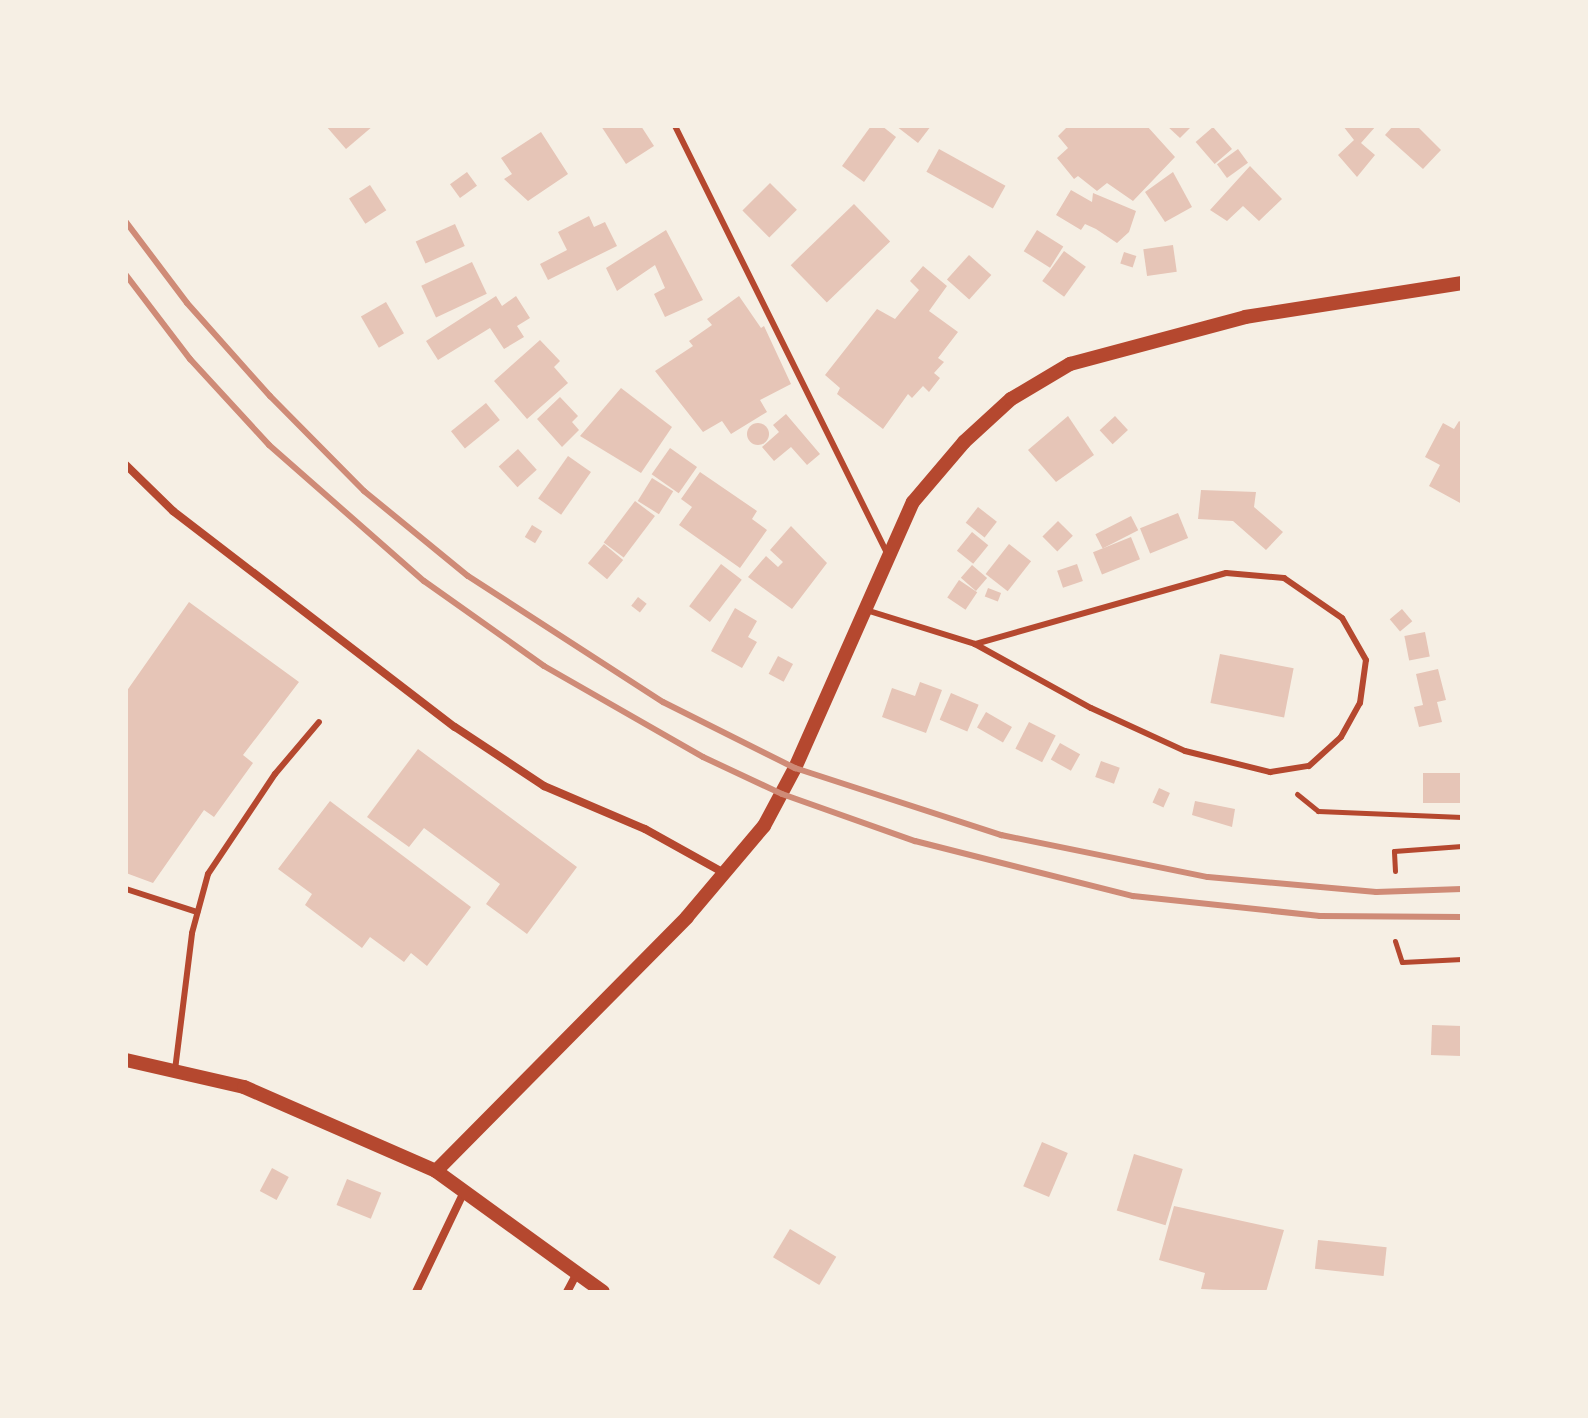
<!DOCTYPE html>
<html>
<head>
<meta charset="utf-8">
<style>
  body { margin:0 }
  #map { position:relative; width:1588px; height:1418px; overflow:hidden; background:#f6efe4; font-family:Mulish,sans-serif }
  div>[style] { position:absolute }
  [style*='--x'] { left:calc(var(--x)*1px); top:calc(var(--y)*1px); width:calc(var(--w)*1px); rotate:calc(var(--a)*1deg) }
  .building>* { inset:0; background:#e6c5b7; transform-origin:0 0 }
  .round { border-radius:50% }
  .path>* { height:5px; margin:-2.5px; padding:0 2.5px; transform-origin:2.5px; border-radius:2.5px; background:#b5482f }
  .service>* { height:6px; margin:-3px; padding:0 3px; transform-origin:3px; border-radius:3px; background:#b5482f }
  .minor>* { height:8px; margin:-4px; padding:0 4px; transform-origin:4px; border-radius:4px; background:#b5482f }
  .tertiary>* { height:14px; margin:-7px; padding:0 7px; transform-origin:7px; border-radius:7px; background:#b5482f }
  .rail>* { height:6px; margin:-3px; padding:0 3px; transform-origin:3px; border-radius:3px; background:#cf8b77 }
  span { translate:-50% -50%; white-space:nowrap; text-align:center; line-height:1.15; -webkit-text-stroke:7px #f6efe4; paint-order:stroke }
  .frame { position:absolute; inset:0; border:128px solid #f6efe4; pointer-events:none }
</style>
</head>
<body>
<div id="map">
  <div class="building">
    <i style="clip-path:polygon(326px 126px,373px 126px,346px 149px)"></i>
    <i style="clip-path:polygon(601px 126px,641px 126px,654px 146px,626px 164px)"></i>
    <i style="clip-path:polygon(871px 126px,882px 126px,896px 137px,864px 182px,842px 166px)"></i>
    <i style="clip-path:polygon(896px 126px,931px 126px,918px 143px)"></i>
    <i style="clip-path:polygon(1068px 126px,1147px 126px,1175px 157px,1133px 201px,1107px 183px,1097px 191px,1078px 176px,1074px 179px,1057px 158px,1068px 148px,1058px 136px)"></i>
    <i style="clip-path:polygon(1167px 126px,1192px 126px,1180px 138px)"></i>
    <i style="clip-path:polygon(1343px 126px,1376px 126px,1361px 143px,1375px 155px,1357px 177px,1338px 155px,1354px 140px)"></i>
    <i style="clip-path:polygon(1393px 126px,1419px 128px,1441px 150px,1423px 169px,1385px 135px)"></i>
    <i style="left:1213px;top:127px;width:29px;height:23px;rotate:49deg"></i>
    <i style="clip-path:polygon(541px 132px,568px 174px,528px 201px,504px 179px,512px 174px,501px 158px)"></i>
    <i style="left:939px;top:149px;width:76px;height:26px;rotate:29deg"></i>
    <i style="left:1238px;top:149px;width:17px;height:26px;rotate:54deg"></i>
    <i style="clip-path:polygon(1250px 166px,1282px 199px,1259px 221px,1243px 206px,1227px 221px,1210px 210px)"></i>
    <i style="left:467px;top:172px;width:17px;height:21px;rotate:54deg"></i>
    <i style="clip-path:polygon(1173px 172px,1192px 207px,1165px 222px,1145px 192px)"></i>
    <i style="left:770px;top:183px;width:38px;height:39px;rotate:45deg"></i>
    <i style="left:370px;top:185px;width:30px;height:25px;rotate:57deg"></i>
    <i style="clip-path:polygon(1071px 190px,1092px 202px,1093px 193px,1136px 211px,1129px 232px,1117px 243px,1096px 229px,1085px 224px,1081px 230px,1056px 215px)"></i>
    <i style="left:854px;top:204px;width:52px;height:88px;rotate:46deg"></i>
    <i style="clip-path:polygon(589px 216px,594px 227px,605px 222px,617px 246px,548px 280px,540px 264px,567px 250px,558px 232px)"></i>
    <i style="left:455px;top:224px;width:24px;height:43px;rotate:66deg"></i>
    <i style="clip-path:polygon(666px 230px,703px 300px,665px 317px,654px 294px,665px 288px,655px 265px,617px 291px,606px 268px)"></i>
    <i style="left:1037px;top:230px;width:31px;height:25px;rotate:32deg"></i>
    <i style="left:1173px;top:245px;width:27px;height:30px;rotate:82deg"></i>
    <i style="left:1064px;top:251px;width:27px;height:37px;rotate:36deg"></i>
    <i style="left:1124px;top:252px;width:13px;height:12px;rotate:18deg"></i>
    <i style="left:969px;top:255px;width:30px;height:33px;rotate:42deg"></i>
    <i style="left:472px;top:262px;width:35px;height:56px;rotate:65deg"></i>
    <i style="clip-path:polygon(923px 266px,947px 286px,929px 311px,958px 332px,938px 358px,944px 362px,934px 373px,940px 378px,929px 392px,923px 386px,912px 398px,908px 394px,883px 429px,837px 394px,840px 388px,825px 375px,877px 309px,895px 319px,919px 290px,910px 281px)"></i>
    <i style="clip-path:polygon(496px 296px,502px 306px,516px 296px,530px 318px,517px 326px,524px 337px,504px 349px,490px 328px,438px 360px,426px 341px)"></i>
    <i style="clip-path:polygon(739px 296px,761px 328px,764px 326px,791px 384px,760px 400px,767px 412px,731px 434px,722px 421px,703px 432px,655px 371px,693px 346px,689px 341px,712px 325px,707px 319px)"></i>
    <i style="left:386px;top:302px;width:36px;height:29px;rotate:60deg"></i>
    <i style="clip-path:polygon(540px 340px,560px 361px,554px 367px,568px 383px,527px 419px,494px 381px)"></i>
    <i style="clip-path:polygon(621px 388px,672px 427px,641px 473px,580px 436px)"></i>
    <i style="clip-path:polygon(560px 397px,578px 416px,572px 422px,579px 430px,562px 447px,537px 419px)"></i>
    <i style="left:486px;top:403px;width:22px;height:45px;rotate:51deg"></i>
    <i style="clip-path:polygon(786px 414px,820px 454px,807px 465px,791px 447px,774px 461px,762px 447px,779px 432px,773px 425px)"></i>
    <i style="clip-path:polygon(1068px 416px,1094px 455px,1056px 482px,1028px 450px)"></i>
    <i style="left:1115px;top:416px;width:19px;height:21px;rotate:47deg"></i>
    <i style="clip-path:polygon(1459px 421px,1462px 423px,1462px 504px,1429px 486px,1440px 465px,1425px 457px,1443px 423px,1454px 429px)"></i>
    <i class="round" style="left:747px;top:423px;width:22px;height:22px"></i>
    <i style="left:670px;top:448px;width:33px;height:32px;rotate:35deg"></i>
    <i style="left:518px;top:449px;width:28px;height:26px;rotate:48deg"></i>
    <i style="left:568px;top:456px;width:28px;height:52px;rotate:35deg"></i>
    <i style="clip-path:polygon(700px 472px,757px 511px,752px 519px,767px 530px,740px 568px,679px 525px,692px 507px,681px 499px)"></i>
    <i style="left:652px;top:478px;width:25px;height:27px;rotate:32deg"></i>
    <i style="clip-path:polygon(1201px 490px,1256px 492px,1254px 507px,1283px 532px,1266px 550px,1233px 521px,1198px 519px)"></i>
    <i style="left:635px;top:501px;width:25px;height:52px;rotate:37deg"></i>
    <i style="left:978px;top:507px;width:24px;height:20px;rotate:38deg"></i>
    <i style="left:1178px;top:513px;width:27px;height:41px;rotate:68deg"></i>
    <i style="left:1131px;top:516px;width:16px;height:40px;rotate:63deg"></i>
    <i style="left:1058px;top:521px;width:21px;height:22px;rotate:45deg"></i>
    <i style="left:532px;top:525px;width:12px;height:14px;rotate:31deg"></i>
    <i style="clip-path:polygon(791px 526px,827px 563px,792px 609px,748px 577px,766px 556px,778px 567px,783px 562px,770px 550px)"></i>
    <i style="left:972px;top:532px;width:21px;height:24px;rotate:39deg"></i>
    <i style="left:1131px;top:537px;width:24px;height:41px;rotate:68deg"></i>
    <i style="left:604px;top:544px;width:25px;height:25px;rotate:40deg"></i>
    <i style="left:1009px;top:544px;width:28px;height:38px;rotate:38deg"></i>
    <i style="left:721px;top:564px;width:26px;height:53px;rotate:37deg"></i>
    <i style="left:1077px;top:564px;width:18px;height:21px;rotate:71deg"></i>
    <i style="left:972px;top:565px;width:20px;height:17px;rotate:41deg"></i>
    <i style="left:959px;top:580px;width:22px;height:21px;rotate:34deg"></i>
    <i style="left:988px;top:588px;width:14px;height:9px;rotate:21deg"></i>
    <i style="left:638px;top:597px;width:11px;height:11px;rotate:38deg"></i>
    <i style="clip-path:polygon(189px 602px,299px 682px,243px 755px,253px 763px,214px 817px,204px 810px,153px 883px,126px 873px,126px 692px)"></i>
    <i style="clip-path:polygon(735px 608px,757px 621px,748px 637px,757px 642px,742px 668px,711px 651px)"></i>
    <i style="left:1402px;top:609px;width:16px;height:16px;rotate:50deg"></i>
    <i style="left:1425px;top:632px;width:25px;height:21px;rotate:79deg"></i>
    <i style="left:1220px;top:654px;width:75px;height:50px;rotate:11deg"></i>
    <i style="left:778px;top:656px;width:17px;height:20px;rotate:28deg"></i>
    <i style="clip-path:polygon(1438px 669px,1446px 700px,1437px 702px,1442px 722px,1419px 727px,1414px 707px,1423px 705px,1416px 674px)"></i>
    <i style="clip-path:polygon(920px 682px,942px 690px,926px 733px,882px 717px,892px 688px,915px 696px)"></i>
    <i style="left:951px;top:693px;width:30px;height:29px;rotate:23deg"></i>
    <i style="left:986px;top:712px;width:30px;height:18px;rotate:30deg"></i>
    <i style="left:1029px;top:722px;width:30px;height:30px;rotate:27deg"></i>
    <i style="left:1060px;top:743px;width:23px;height:19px;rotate:29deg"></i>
    <i style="clip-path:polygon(418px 749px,577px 867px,527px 934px,486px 904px,500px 884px,424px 828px,409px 847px,367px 817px)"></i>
    <i style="left:1101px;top:761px;width:20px;height:17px;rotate:20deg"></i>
    <i style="left:1462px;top:773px;width:30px;height:39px;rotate:90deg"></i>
    <i style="left:1159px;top:788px;width:12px;height:16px;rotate:24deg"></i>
    <i style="clip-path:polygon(330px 801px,471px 907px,427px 966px,411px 953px,404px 962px,370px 937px,362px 948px,305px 905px,312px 894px,278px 869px)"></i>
    <i style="clip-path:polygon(1195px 801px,1235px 809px,1232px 827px,1192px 815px)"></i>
    <i style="left:1432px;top:1025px;width:30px;height:30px;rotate:2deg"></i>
    <i style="left:1042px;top:1142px;width:28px;height:48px;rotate:23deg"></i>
    <i style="left:1134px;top:1154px;width:51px;height:59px;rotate:17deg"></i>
    <i style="left:272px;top:1168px;width:19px;height:26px;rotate:28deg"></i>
    <i style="left:347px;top:1179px;width:37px;height:28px;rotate:22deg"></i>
    <i style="clip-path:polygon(1174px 1206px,1284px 1230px,1266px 1292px,1201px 1289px,1205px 1273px,1159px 1260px)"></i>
    <i style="left:790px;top:1229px;width:54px;height:33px;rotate:31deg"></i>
    <i style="left:1318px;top:1240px;width:69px;height:29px;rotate:6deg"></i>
  </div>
  <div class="path">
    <i style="--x:1297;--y:794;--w:27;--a:39"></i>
    <i style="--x:1318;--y:811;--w:144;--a:2.4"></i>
    <i style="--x:1395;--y:871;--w:20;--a:-93"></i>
    <i style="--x:1394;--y:851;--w:68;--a:-4.2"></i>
    <i style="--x:1395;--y:941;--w:22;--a:72"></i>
    <i style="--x:1402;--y:962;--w:60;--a:-2.9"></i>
  </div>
  <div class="service">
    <i style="--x:675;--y:126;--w:477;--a:63.6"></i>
    <i style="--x:866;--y:610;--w:114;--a:17.3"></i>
    <i style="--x:975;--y:644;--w:132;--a:28.9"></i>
    <i style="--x:1091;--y:708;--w:103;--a:24.6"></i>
    <i style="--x:1185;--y:751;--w:88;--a:13.9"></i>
    <i style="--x:1270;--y:772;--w:39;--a:-9"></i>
    <i style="--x:1309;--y:766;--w:43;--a:-42.2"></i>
    <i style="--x:1341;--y:737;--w:39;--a:-61"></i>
    <i style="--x:1360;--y:703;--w:43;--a:-82.1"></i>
    <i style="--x:1366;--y:660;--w:48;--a:-119.7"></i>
    <i style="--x:1342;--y:618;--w:70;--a:-145.4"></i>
    <i style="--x:1284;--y:578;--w:58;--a:-175.1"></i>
    <i style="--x:1226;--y:573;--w:261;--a:164.2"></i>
    <i style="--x:126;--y:889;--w:75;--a:17.9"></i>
    <i style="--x:175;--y:1070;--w:138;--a:-82.9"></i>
    <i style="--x:192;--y:933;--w:61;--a:-74.8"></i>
    <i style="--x:208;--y:874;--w:120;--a:-56.2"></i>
    <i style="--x:275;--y:774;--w:68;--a:-49.8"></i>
  </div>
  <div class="minor">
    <i style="--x:126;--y:465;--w:66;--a:44.4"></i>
    <i style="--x:173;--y:511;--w:355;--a:37.5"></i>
    <i style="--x:455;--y:727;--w:107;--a:33.5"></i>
    <i style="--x:544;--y:786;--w:110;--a:23.1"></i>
    <i style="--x:645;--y:829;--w:90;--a:29.1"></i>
    <i style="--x:416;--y:1292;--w:111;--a:-64.4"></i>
    <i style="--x:567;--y:1292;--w:19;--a:-62"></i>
  </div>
  <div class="tertiary">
    <i style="--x:126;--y:1060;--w:121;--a:12.9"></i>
    <i style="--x:244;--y:1087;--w:210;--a:23.6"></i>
    <i style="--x:436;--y:1171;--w:206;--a:35.9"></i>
    <i style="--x:436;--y:1171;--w:357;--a:-45.3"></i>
    <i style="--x:687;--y:917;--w:119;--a:-49.8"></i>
    <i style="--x:764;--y:826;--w:66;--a:-61.9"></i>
    <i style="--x:795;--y:768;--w:291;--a:-66.1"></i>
    <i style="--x:913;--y:502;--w:79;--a:-49.6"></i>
    <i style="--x:964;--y:442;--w:64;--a:-42.5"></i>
    <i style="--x:1011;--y:399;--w:69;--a:-30.7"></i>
    <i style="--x:1070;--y:364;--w:181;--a:-15"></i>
    <i style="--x:1245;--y:317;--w:220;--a:-8.9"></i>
  </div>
  <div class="rail">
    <i style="--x:126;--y:222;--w:101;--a:53"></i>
    <i style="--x:187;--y:303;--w:125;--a:48.3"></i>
    <i style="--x:270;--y:396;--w:134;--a:45.3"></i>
    <i style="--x:364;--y:491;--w:134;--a:39.3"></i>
    <i style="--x:468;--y:576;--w:232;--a:32.9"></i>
    <i style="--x:663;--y:702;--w:148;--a:26.6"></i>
    <i style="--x:795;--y:768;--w:217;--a:18"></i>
    <i style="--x:1001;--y:835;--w:211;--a:11.5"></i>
    <i style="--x:1208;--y:877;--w:169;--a:5.1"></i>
    <i style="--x:1376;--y:892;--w:86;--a:-2"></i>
    <i style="--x:126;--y:275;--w:106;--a:52.7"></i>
    <i style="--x:190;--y:359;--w:117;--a:47.4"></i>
    <i style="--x:269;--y:445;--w:206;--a:41.3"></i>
    <i style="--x:424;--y:581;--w:147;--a:35.3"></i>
    <i style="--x:544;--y:666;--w:183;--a:29.8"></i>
    <i style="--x:703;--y:757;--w:87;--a:25.1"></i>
    <i style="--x:782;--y:794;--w:141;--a:19.5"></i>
    <i style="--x:915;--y:841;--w:225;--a:14.2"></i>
    <i style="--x:1133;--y:896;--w:188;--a:6.1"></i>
    <i style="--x:1320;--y:916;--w:142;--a:0.4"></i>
  </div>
  <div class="frame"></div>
</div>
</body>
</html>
